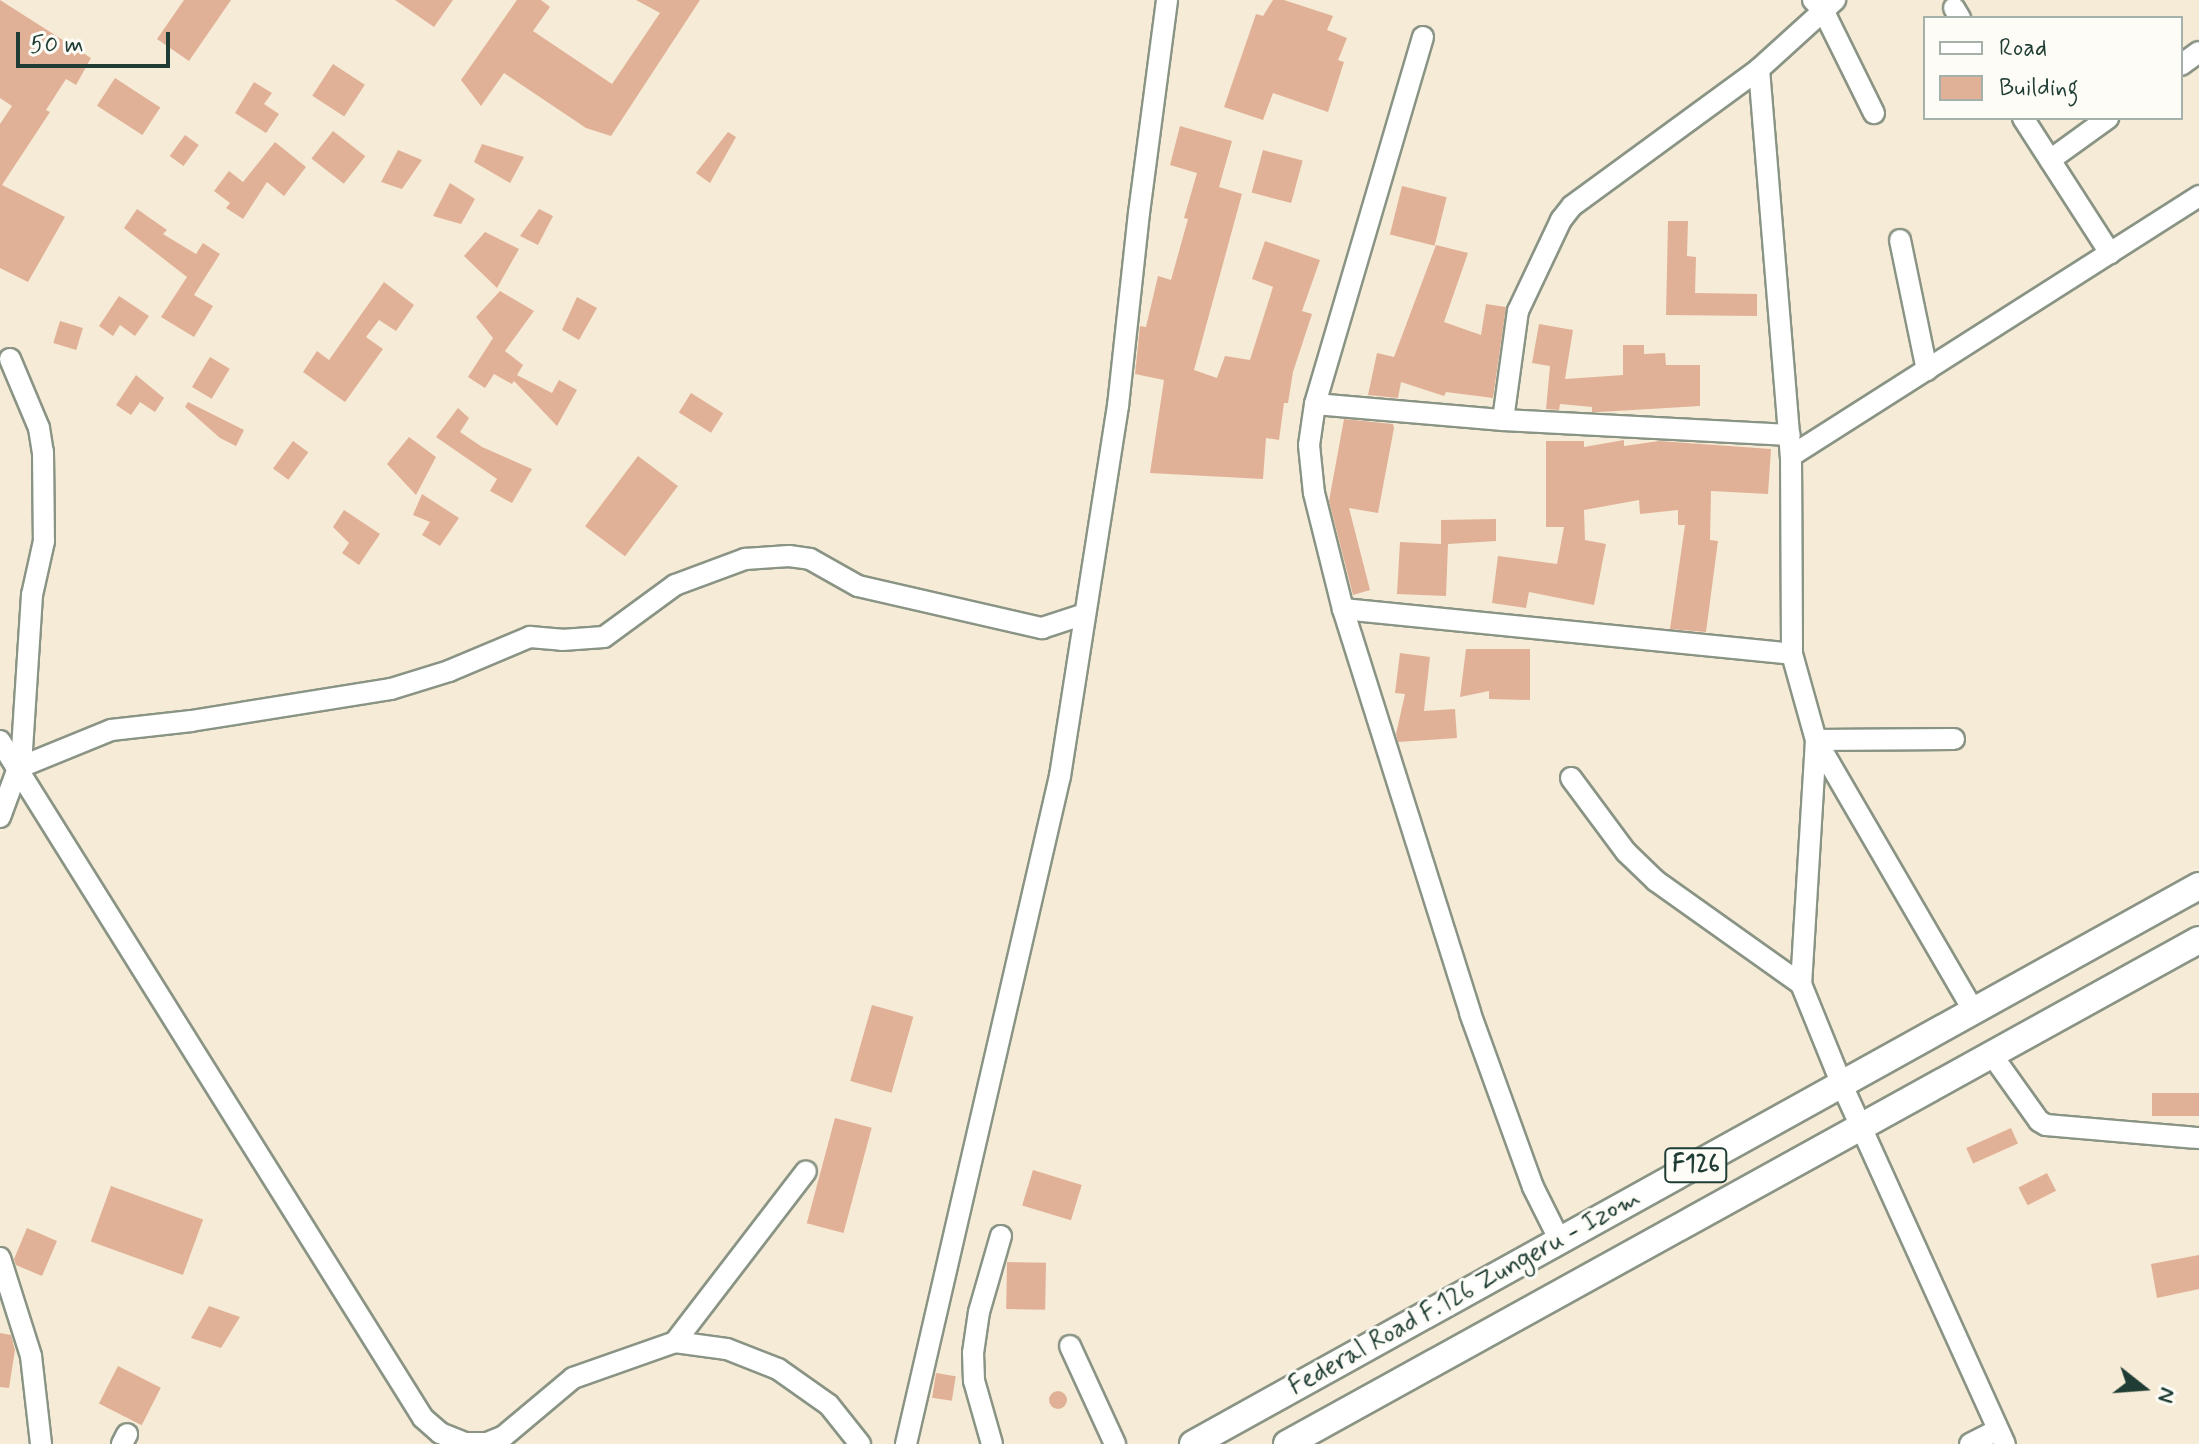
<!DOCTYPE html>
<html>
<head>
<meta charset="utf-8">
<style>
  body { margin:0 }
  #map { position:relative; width:2199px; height:1444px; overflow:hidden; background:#f6ebd6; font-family:Mynerve,sans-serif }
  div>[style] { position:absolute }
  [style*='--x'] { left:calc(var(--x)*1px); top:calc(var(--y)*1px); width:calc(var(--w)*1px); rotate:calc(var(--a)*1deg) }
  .building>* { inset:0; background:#e1b197; transform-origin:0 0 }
  .round { border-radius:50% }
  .roads { filter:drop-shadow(2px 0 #8a9485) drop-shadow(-2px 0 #8a9485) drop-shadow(0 2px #8a9485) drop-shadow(0 -2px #8a9485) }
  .minor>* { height:20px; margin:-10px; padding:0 10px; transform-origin:10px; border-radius:10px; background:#fff }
  .major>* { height:26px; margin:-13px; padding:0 13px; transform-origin:13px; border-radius:13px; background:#fff }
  span { translate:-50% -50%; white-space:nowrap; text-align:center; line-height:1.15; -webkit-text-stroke:6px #fdfcf7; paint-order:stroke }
  .shield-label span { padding:2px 6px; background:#fdfcf7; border:2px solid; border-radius:6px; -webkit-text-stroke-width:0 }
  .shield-label { font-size:24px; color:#1f3d34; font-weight:700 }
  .street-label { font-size:26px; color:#1f3d34 }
  .legend { position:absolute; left:1923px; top:16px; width:260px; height:104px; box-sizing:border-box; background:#fdfcf7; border:2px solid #a4b0a9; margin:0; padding:10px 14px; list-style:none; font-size:24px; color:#1f3d34 }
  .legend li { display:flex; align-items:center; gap:16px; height:40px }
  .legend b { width:40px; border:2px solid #a4b0a9 }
  .north { position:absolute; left:2103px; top:1348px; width:80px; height:80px; -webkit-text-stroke:6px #fdfcf7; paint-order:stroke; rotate:107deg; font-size:22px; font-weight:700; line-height:32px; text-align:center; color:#1f3d34 }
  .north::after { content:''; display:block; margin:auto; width:28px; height:36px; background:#1f3d34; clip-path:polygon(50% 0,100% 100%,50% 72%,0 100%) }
  .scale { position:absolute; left:16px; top:32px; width:154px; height:36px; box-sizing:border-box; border:4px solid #1f3d34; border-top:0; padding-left:10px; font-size:24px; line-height:28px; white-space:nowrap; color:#1f3d34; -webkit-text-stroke:6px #fdfcf7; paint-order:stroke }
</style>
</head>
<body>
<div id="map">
  <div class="building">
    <i style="clip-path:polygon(0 0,91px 58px,76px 85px,66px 79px,46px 110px,50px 112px,2px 185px,65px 217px,28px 282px,0 268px,0 124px,12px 106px,0 98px)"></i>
    <i style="clip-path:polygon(184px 0,231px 0,189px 61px,157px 39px)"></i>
    <i style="clip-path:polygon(395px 0,453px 0,434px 27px)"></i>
    <i style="clip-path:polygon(517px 0,541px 0,550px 7px,533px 31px,612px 84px,660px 13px,636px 0,700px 0,611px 136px,586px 128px,504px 73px,481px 106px,461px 80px)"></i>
    <i style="clip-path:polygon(1273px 0,1284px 0,1333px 16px,1327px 30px,1347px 38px,1338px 60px,1344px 62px,1328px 112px,1273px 93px,1263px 120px,1224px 107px,1256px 14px,1263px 16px)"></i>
    <i style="left:333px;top:64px;width:38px;height:38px;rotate:33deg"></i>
    <i style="left:115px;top:78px;width:54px;height:33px;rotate:33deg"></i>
    <i style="clip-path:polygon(254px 82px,272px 93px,264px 104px,279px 114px,266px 133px,235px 113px)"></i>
    <i style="clip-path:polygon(1180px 126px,1232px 141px,1219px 187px,1242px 194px,1194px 370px,1217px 378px,1225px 356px,1250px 360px,1273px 287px,1252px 279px,1265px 241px,1320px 260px,1302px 311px,1312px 314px,1293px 372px,1288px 403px,1284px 403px,1279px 440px,1266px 438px,1263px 479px,1150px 473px,1164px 380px,1135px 374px,1140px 326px,1146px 327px,1158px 276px,1171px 280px,1188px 219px,1184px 218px,1197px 173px,1170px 165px)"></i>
    <i style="left:333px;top:131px;width:41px;height:35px;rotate:38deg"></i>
    <i style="clip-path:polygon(728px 132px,736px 137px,710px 183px,696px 173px)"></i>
    <i style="left:185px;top:135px;width:17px;height:26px;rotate:36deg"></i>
    <i style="clip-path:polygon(275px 142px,306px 167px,284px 196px,267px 182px,243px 219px,226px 208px,230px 203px,214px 191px,229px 171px,243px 182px)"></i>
    <i style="clip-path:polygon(482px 144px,524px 157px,510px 183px,474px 162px)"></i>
    <i style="clip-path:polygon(398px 150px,422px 160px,402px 189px,381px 182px)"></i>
    <i style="left:1263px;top:150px;width:41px;height:44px;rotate:15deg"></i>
    <i style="clip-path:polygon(450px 183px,475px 199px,461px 224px,433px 216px)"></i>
    <i style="left:1402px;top:186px;width:46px;height:50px;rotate:14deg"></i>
    <i style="clip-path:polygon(137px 209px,167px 230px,163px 234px,196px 254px,203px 243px,220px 254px,194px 295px,213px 306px,194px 337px,161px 317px,187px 277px,124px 228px)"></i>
    <i style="clip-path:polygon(539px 209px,553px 216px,538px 245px,520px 236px)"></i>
    <i style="clip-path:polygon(1668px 221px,1688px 221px,1687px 256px,1696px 257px,1695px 293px,1757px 294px,1757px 316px,1666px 315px)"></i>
    <i style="clip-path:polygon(485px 232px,519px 249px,497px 288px,464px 256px)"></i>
    <i style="clip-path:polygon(1436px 245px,1468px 253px,1444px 322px,1481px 335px,1486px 304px,1506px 307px,1493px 398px,1446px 392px,1444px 396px,1401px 382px,1398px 398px,1368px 395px,1377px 353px,1394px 357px)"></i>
    <i style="clip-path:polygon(384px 282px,414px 305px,396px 331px,379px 320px,366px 337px,383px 349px,345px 402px,303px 372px,317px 351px,329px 360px)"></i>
    <i style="clip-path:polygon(500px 291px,534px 311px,505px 351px,523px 365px,517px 375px,552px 393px,559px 380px,577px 390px,557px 426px,514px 381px,512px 384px,494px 374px,485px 388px,468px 377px,493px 338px,476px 317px)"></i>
    <i style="clip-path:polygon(119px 296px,149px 316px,135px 336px,120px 325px,113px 336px,99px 326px)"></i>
    <i style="clip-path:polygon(577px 297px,597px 308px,579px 340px,562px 330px)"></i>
    <i style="left:60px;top:321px;width:24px;height:23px;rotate:17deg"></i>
    <i style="clip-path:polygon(1539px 324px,1573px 330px,1565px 379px,1623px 375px,1623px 345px,1644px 345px,1644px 354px,1665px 353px,1666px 365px,1700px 365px,1700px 406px,1599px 412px,1592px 412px,1592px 407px,1560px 404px,1559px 410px,1546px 409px,1550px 366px,1532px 363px)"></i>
    <i style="left:210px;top:357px;width:23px;height:35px;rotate:31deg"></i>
    <i style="clip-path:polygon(136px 375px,164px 398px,155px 412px,140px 402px,131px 415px,116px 405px)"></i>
    <i style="left:691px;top:393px;width:38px;height:23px;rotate:32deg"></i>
    <i style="clip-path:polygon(188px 402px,244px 430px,236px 446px,220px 438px,185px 407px)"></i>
    <i style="clip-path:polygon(458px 408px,469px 418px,460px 432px,482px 447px,532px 469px,512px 503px,490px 491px,497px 479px,436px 437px)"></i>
    <i style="clip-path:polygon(1344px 419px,1393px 424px,1394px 428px,1378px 513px,1349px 508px,1370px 590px,1353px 595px,1329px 501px)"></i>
    <i style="clip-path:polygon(409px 437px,436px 457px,416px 495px,387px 464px)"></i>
    <i style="clip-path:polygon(1624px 440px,1624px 446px,1659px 441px,1771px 449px,1768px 494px,1711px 491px,1710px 540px,1718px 541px,1706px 632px,1670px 629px,1685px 525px,1678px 525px,1678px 510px,1640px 514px,1639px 500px,1584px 510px,1585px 540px,1606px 544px,1594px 605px,1529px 592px,1526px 608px,1492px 603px,1498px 556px,1557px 564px,1564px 527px,1546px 527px,1546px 441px,1584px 441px,1584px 447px)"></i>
    <i style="left:293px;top:441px;width:19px;height:34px;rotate:36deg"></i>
    <i style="left:638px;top:456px;width:50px;height:88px;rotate:37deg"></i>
    <i style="clip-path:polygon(422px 494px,459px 518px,440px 546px,422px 535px,430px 522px,413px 515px)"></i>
    <i style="clip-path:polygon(344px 510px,380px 534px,359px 565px,342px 553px,349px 543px,333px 527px)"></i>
    <i style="clip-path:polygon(1496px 519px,1496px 541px,1448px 544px,1446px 596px,1397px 594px,1400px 542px,1441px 544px,1441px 520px)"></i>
    <i style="clip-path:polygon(1466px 649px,1530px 649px,1530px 700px,1489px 699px,1489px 691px,1460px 697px)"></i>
    <i style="clip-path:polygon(1400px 653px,1430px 657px,1424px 711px,1455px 709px,1457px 738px,1398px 742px,1396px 734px,1405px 694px,1395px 693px)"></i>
    <i style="left:872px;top:1005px;width:43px;height:79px;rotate:16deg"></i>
    <i style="left:2199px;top:1093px;width:23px;height:47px;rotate:90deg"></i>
    <i style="left:835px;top:1118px;width:38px;height:109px;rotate:15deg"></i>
    <i style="left:2011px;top:1128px;width:17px;height:49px;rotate:66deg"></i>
    <i style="left:1033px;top:1170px;width:51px;height:37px;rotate:17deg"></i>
    <i style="left:2047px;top:1173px;width:20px;height:32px;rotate:63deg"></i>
    <i style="left:111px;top:1186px;width:98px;height:59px;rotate:20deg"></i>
    <i style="clip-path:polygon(27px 1228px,57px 1241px,42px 1276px,16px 1265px,14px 1259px)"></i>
    <i style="clip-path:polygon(2199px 1255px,2199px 1289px,2157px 1298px,2151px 1264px)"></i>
    <i style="left:1007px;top:1262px;width:39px;height:47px;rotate:1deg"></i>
    <i style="clip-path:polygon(209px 1306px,240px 1317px,221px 1348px,191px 1338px)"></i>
    <i style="clip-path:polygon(0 1333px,11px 1335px,15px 1350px,9px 1388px,0 1387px)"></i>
    <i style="left:118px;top:1366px;width:48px;height:42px;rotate:27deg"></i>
    <i style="left:936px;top:1373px;width:20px;height:25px;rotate:9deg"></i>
    <i class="round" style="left:1049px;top:1391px;width:18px;height:18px"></i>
  </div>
  <div class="roads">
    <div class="minor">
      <i style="--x:1813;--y:0;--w:14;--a:45"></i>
      <i style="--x:1823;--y:10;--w:115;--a:63.7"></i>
      <i style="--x:1954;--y:8;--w:12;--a:59"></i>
      <i style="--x:1423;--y:37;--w:383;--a:106.4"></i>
      <i style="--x:1315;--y:404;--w:41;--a:98.3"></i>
      <i style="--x:1309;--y:445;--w:48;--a:84.1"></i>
      <i style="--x:1314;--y:493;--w:120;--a:76"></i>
      <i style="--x:1343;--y:609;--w:423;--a:72.5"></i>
      <i style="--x:1470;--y:1013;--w:185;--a:70.1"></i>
      <i style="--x:1533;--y:1187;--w:58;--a:63.4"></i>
      <i style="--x:2181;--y:65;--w:22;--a:-36"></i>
      <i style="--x:1759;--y:69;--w:388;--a:85.3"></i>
      <i style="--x:1791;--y:456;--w:198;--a:89.7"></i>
      <i style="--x:1792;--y:654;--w:89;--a:74.4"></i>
      <i style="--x:1816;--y:740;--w:244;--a:93.5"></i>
      <i style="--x:1801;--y:984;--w:109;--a:67.9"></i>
      <i style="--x:1842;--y:1085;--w:394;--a:65.6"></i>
      <i style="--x:2023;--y:118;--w:161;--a:57.2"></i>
      <i style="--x:2050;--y:160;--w:72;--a:-35.9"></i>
      <i style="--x:1900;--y:240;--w:133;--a:78.3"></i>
      <i style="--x:10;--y:359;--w:75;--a:67.2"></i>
      <i style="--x:39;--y:428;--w:24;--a:81"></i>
      <i style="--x:43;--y:452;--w:89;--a:89.4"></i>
      <i style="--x:44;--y:541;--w:55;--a:102.5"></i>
      <i style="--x:32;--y:595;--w:170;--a:93.7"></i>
      <i style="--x:1315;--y:404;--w:189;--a:4.9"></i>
      <i style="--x:1503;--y:420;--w:287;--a:3"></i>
      <i style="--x:1503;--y:420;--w:110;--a:-82.2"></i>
      <i style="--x:1518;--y:311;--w:101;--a:-64.7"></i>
      <i style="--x:1561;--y:220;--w:18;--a:-52"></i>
      <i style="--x:1572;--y:206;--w:232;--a:-36.2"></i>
      <i style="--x:1759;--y:69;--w:103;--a:-42.2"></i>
      <i style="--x:1791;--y:456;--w:484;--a:-32.5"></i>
      <i style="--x:1343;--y:609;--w:451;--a:5.7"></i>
      <i style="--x:1954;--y:739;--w:138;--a:179.6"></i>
      <i style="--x:1816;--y:740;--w:315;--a:59.8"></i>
      <i style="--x:0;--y:741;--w:798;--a:58"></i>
      <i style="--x:423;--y:1418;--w:23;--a:41"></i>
      <i style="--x:440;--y:1433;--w:27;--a:22"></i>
      <i style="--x:465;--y:1443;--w:22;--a:0"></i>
      <i style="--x:487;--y:1443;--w:18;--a:-22"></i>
      <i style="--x:504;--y:1436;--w:90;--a:-40"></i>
      <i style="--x:573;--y:1378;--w:108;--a:-19.4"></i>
      <i style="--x:675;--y:1342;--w:52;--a:7.7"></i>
      <i style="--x:727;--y:1349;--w:55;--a:21.4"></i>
      <i style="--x:778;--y:1369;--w:62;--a:35.2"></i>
      <i style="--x:829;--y:1405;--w:50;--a:51.5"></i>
      <i style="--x:1571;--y:778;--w:92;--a:53.4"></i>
      <i style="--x:1626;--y:852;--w:42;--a:44"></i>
      <i style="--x:1656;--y:881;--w:178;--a:35.4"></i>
      <i style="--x:0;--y:817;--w:52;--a:-69.8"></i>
      <i style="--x:18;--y:768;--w:100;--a:-22.2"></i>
      <i style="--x:111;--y:730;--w:81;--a:-6.4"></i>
      <i style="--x:191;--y:721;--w:203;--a:-9.1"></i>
      <i style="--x:391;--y:689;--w:61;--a:-17.2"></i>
      <i style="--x:449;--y:671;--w:88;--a:-22.8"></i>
      <i style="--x:530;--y:637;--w:32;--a:5"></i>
      <i style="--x:562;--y:640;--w:42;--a:-4.1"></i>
      <i style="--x:604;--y:637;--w:88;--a:-36.2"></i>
      <i style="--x:675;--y:585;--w:75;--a:-20.4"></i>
      <i style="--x:745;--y:559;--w:44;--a:-3.9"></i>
      <i style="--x:789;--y:556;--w:21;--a:8"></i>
      <i style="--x:810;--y:559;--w:55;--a:29.4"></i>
      <i style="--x:858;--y:586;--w:189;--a:12.9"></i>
      <i style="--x:1042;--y:628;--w:45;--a:-18"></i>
      <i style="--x:1992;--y:1055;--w:81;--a:54.5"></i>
      <i style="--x:2039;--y:1121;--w:8;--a:30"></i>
      <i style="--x:2046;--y:1125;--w:154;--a:4.9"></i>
      <i style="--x:0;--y:1258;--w:103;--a:72.4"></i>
      <i style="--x:31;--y:1356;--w:89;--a:83.5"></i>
      <i style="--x:675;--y:1342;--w:215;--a:-52.5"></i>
      <i style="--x:1070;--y:1346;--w:108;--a:65.3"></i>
      <i style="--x:122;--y:1444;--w:11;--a:-63"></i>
      <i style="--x:906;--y:1444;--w:686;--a:-77.02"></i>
      <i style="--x:1060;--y:776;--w:375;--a:-81.1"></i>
      <i style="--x:1118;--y:406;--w:194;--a:-83.8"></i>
      <i style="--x:1139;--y:213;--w:215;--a:-82.5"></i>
      <i style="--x:992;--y:1444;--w:66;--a:-105.9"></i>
      <i style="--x:974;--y:1381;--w:28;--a:-92"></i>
      <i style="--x:973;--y:1353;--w:41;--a:-81.7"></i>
      <i style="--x:979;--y:1312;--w:79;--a:-73.9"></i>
      <i style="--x:1970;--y:1444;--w:31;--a:-27"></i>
    </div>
    <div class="major">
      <i style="--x:1193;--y:1444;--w:1150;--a:-29.02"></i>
      <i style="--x:1287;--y:1444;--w:1042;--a:-28.93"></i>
    </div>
  </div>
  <div class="shield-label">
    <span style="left:1696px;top:1165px">F126</span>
  </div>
  <div class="street-label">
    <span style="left:1465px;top:1293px;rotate:-29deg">Federal Road F.126 Zungeru - Izom</span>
  </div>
  <ul class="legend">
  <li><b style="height:10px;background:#fff"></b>Road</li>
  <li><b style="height:22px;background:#e1b197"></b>Building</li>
  </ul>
  <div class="north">N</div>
  <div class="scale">50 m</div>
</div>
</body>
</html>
